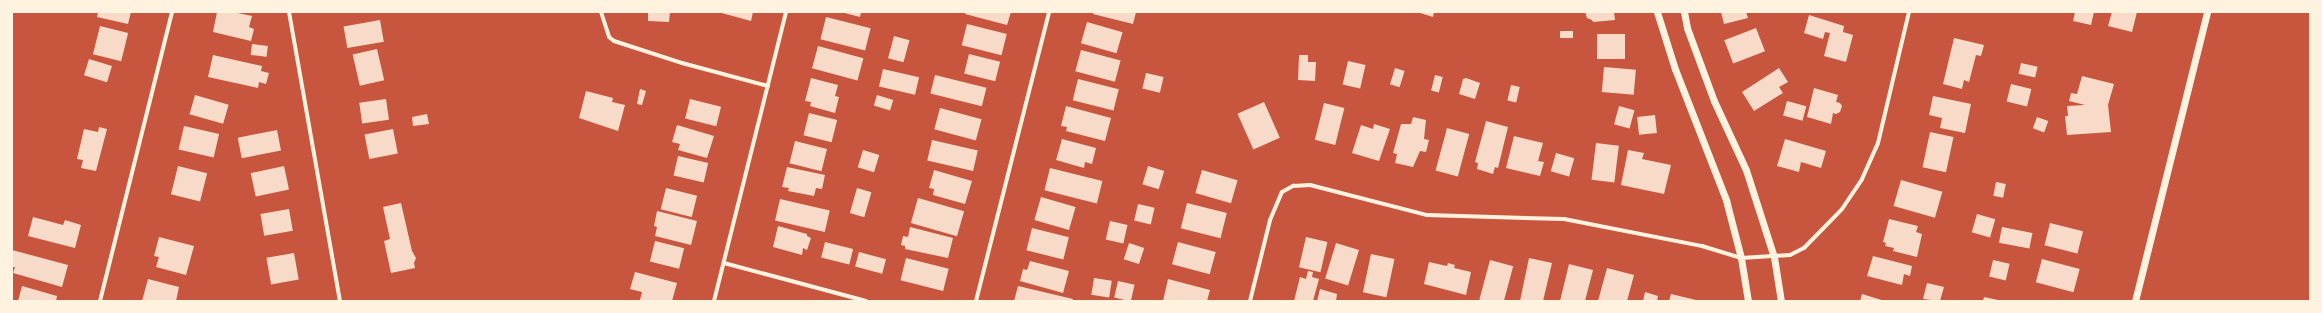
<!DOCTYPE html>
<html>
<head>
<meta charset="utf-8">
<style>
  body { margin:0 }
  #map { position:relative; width:2322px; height:313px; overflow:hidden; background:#c8553d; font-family:Rubik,sans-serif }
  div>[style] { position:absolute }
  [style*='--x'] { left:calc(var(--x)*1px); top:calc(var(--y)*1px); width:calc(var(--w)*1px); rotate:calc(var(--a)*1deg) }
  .building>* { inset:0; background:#f7dbc8; transform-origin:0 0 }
  .minor>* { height:4px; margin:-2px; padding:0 2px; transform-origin:2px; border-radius:2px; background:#fff3e0 }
  .tertiary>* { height:7px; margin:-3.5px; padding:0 3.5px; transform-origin:3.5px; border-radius:3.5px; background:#fff3e0 }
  span { translate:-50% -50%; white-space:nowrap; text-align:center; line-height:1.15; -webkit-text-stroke:3px #fff3e0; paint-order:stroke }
  .frame { position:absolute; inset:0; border:13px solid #fff3e0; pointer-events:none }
</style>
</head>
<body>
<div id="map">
  <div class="building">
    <i style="clip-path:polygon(98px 12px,131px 12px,128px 24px,97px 17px)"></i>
    <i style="clip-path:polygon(217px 12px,233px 12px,252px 16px,249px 27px,254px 29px,251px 41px,213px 32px)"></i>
    <i style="clip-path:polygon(648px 12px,670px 12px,669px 22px,648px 21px)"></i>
    <i style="clip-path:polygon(718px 12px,753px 12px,751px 21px)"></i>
    <i style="clip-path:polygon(841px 12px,861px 12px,860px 17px)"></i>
    <i style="clip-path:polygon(966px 12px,1011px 12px,1007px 25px,965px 14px)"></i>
    <i style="clip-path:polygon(1094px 12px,1136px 12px,1133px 24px,1093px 14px)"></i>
    <i style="clip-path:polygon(1417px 12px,1434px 12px,1433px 17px)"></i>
    <i style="clip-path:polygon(1585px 12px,1614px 12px,1615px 20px,1593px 22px,1592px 20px,1587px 18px)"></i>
    <i style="clip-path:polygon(1721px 12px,1746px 12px,1748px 18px,1724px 24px)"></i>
    <i style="clip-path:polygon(2075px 12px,2094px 12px,2091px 25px,2073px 21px)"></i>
    <i style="clip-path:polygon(2112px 12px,2137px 12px,2132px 32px,2108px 26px)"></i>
    <i style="clip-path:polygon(1809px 15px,1844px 26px,1843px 32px,1853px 35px,1846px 62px,1824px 56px,1830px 33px,1825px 32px,1823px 39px,1804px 33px)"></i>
    <i style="left:826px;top:17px;width:46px;height:23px;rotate:14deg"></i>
    <i style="left:380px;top:20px;width:22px;height:37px;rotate:80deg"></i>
    <i style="left:1087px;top:22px;width:37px;height:22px;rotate:16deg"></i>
    <i style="left:967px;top:24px;width:41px;height:22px;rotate:14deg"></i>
    <i style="left:100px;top:26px;width:29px;height:29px;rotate:14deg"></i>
    <i style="left:1756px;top:28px;width:25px;height:34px;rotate:69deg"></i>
    <i style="left:1560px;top:31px;width:13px;height:7px"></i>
    <i style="left:1597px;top:34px;width:28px;height:25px"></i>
    <i style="left:894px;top:36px;width:16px;height:23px;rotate:15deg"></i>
    <i style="clip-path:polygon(1954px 38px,1984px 45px,1981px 56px,1976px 55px,1969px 82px,1964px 80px,1962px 89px,1943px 84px)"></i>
    <i style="left:252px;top:44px;width:16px;height:11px;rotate:7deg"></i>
    <i style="left:818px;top:46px;width:47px;height:23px;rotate:15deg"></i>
    <i style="left:377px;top:49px;width:32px;height:25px;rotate:77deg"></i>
    <i style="left:1081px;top:50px;width:41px;height:22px;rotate:15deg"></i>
    <i style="left:969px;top:54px;width:32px;height:20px;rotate:14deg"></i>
    <i style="clip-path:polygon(213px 55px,262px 66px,261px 71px,269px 73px,266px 84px,259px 82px,258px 88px,208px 77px)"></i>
    <i style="clip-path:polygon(1299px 55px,1308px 55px,1308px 62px,1316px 62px,1315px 81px,1298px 80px)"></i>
    <i style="left:89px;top:59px;width:24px;height:17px;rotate:17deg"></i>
    <i style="left:1348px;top:61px;width:18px;height:24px;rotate:13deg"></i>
    <i style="left:2021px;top:63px;width:17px;height:11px;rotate:13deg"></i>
    <i style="left:1604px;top:67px;width:32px;height:25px;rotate:5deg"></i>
    <i style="left:1395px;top:68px;width:10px;height:17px;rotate:17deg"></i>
    <i style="clip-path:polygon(1779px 68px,1788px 82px,1779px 87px,1783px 93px,1754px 111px,1742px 92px)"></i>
    <i style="left:883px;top:69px;width:37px;height:18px;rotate:13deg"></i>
    <i style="left:1146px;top:73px;width:18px;height:16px;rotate:13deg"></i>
    <i style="left:935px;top:75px;width:53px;height:19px;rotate:14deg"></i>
    <i style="left:1435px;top:75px;width:8px;height:16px;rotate:14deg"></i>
    <i style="clip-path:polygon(2082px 76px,2114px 84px,2108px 105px,2111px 132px,2067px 135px,2065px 116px,2068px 116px,2067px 106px,2085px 105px,2069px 101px,2071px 93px,2077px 94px)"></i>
    <i style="clip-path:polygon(811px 78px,838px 85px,835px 96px,839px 97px,835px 113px,810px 106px,811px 102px,805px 101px)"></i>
    <i style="clip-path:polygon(1466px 78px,1480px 83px,1475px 99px,1459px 94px,1463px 79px)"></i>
    <i style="left:1078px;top:79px;width:42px;height:22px;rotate:14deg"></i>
    <i style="left:2011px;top:84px;width:21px;height:18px;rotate:14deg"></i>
    <i style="left:1511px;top:85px;width:9px;height:16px;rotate:13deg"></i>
    <i style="clip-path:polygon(1814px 88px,1838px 95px,1836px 102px,1840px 103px,1842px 106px,1840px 112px,1836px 114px,1833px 113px,1831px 124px,1807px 117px)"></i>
    <i style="clip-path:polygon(640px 89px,646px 91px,642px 105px,637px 104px)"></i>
    <i style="clip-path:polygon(586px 91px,613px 98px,612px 102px,625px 105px,618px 131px,579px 118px)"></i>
    <i style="left:195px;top:95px;width:35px;height:20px;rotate:16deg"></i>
    <i style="left:877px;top:95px;width:17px;height:11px;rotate:17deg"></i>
    <i style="clip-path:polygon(1933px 96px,1971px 104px,1965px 133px,1940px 128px,1942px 118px,1929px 115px)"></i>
    <i style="left:386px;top:99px;width:21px;height:27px;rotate:82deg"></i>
    <i style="left:690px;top:99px;width:32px;height:20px;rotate:14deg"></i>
    <i style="left:1787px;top:101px;width:20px;height:15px;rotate:15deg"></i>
    <i style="left:1264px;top:102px;width:39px;height:29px;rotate:66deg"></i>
    <i style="left:1324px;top:103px;width:21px;height:38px;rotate:14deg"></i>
    <i style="clip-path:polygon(1066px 106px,1111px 118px,1105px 141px,1066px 131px,1067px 127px,1061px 126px)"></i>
    <i style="left:1619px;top:106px;width:16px;height:19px;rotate:15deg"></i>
    <i style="left:940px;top:108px;width:43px;height:22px;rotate:15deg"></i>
    <i style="left:809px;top:113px;width:29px;height:23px;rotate:14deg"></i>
    <i style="clip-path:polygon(427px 114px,429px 124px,413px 126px,412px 117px)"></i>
    <i style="left:1655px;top:115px;width:18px;height:18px;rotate:84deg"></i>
    <i style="clip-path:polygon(1413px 117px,1426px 120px,1424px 139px,1429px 140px,1426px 152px,1420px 151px,1413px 167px,1395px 163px,1397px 154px,1393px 153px,1401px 124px,1411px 124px)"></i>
    <i style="left:2037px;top:117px;width:12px;height:12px;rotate:20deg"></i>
    <i style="clip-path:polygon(1486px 121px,1508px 127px,1498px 168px,1495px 167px,1493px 174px,1477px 169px,1478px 163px,1475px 162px)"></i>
    <i style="clip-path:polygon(1374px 124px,1390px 129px,1379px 161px,1352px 153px,1361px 125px,1373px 129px)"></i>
    <i style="clip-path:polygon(677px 125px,714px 136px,707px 158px,678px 150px,680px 144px,672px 142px)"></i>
    <i style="left:184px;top:126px;width:36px;height:24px;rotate:13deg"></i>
    <i style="clip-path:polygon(99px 127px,107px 129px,96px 171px,81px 168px,83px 160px,77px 159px,84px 129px,98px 132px)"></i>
    <i style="left:1447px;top:128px;width:23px;height:44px;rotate:15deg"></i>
    <i style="left:393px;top:129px;width:25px;height:29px;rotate:79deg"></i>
    <i style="left:277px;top:130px;width:21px;height:40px;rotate:79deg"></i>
    <i style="left:1930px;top:132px;width:24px;height:36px;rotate:12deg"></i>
    <i style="clip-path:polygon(1514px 136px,1543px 143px,1538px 161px,1544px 162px,1540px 176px,1506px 168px)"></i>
    <i style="clip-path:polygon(1062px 139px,1096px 148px,1092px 164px,1085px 162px,1084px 168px,1056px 160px)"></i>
    <i style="clip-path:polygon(1785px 139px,1826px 151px,1821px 168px,1801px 162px,1799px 172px,1777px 166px)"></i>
    <i style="left:932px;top:140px;width:47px;height:21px;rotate:13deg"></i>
    <i style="left:795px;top:141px;width:33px;height:23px;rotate:14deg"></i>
    <i style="left:1596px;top:143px;width:23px;height:37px;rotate:7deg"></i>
    <i style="left:863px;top:150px;width:17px;height:18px;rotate:17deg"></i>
    <i style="clip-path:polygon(1628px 150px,1644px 153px,1642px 159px,1671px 165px,1664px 194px,1621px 185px)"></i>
    <i style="left:1556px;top:153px;width:19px;height:19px;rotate:16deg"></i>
    <i style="left:678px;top:156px;width:31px;height:20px;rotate:13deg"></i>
    <i style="left:178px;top:166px;width:30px;height:29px;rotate:14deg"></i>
    <i style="left:284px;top:166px;width:24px;height:34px;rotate:78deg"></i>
    <i style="left:1148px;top:166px;width:17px;height:19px;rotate:17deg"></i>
    <i style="clip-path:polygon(787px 167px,825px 175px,822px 189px,816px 188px,814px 196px,788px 191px,789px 188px,782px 187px)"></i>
    <i style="left:1050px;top:168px;width:54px;height:23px;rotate:14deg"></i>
    <i style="clip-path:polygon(934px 170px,972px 181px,965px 204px,933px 195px,934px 189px,929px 188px)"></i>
    <i style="left:1202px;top:170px;width:37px;height:24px;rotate:16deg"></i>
    <i style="left:1901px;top:180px;width:43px;height:27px;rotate:16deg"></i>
    <i style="left:1996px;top:182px;width:10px;height:14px;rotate:11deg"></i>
    <i style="left:666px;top:188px;width:32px;height:22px;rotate:14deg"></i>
    <i style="left:857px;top:188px;width:15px;height:26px;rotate:16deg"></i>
    <i style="left:1041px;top:197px;width:36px;height:24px;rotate:16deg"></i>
    <i style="left:918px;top:198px;width:48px;height:26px;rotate:16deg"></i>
    <i style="left:780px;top:199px;width:51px;height:22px;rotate:13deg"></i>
    <i style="clip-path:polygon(401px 203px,412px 251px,416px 258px,414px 263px,415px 268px,391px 273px,384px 241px,390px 239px,383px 207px)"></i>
    <i style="left:1187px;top:203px;width:41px;height:26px;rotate:14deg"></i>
    <i style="left:1138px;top:204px;width:17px;height:17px;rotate:13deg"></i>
    <i style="left:289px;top:209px;width:22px;height:29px;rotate:80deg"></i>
    <i style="clip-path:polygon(657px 211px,697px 221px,691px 245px,655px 236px,657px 227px,654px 226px)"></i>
    <i style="left:1977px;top:214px;width:19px;height:19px;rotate:16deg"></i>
    <i style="clip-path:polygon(33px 217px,63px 225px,65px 220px,81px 225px,75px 248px,28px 236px)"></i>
    <i style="clip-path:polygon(1889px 219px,1918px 226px,1916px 232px,1922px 234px,1917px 257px,1893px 251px,1894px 248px,1885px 246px,1886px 243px,1883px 242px)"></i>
    <i style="left:1110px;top:221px;width:18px;height:19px;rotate:13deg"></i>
    <i style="left:2050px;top:223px;width:34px;height:23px;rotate:14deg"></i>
    <i style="clip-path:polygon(778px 226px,807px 234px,807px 236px,811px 238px,807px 250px,803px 248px,802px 255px,773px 247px)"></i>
    <i style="clip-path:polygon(910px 227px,953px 238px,948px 258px,905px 249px,905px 246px,901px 245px,903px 236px,908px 237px)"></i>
    <i style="left:2002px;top:227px;width:31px;height:16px;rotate:11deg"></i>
    <i style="left:1032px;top:228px;width:38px;height:23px;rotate:14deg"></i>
    <i style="clip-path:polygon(159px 237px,194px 246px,186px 275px,156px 267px,159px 257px,154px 256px)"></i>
    <i style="left:1306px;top:237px;width:22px;height:31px;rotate:13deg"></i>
    <i style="left:655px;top:241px;width:30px;height:21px;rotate:14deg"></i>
    <i style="left:825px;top:242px;width:29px;height:16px;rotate:14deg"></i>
    <i style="left:1178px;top:242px;width:39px;height:23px;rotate:15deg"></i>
    <i style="left:1129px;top:243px;width:16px;height:17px;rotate:18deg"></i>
    <i style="left:1336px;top:243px;width:24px;height:37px;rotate:17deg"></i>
    <i style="clip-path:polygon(12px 250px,68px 265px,62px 287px,13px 273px,15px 267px,12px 267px)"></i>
    <i style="left:859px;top:252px;width:28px;height:15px;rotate:15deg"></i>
    <i style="left:294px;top:253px;width:27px;height:28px;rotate:80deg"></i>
    <i style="left:1371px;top:254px;width:24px;height:39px;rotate:12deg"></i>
    <i style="clip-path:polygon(1873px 256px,1912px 266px,1910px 276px,1904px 274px,1902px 285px,1867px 276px)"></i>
    <i style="left:906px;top:258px;width:44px;height:23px;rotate:14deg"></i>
    <i style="clip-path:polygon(1529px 258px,1552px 263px,1543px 301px,1520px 301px)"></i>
    <i style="left:2042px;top:259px;width:39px;height:24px;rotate:15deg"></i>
    <i style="left:1490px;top:260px;width:24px;height:41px;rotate:15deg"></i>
    <i style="left:1993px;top:260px;width:17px;height:17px;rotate:13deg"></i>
    <i style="clip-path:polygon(1030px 261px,1069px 271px,1063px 293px,1020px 281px,1023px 269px,1027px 270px)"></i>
    <i style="clip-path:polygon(1429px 262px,1447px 266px,1448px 263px,1455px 265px,1454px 268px,1471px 272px,1466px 295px,1424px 284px)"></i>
    <i style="clip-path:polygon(1569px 264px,1593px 270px,1585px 301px,1560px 301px)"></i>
    <i style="clip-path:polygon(1607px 268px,1634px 275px,1627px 301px,1598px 301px)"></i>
    <i style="clip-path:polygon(1308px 271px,1313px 272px,1312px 277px,1319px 279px,1313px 301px,1294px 301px,1300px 277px,1306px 279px)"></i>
    <i style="clip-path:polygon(635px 272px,677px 283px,672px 301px,640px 300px,642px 292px,630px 289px)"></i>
    <i style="left:1094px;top:278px;width:18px;height:17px;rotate:9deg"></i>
    <i style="clip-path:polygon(148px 279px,179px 287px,176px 301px,142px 301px)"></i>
    <i style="clip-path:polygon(1168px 279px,1210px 290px,1207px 301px,1163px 301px)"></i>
    <i style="left:1118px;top:281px;width:17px;height:17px;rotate:13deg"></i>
    <i style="clip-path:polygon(1927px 283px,1944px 287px,1940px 301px,1923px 299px)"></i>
    <i style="clip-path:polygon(22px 286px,57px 296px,56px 301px,18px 301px)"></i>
    <i style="clip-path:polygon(1018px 286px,1073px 299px,1072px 301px,1014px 301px)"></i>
    <i style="clip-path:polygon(1320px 289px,1337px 294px,1336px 301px,1317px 301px)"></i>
    <i style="clip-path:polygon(1645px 292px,1658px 296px,1657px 301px,1643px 301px)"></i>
    <i style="clip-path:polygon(1671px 294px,1696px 300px,1696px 301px,1669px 301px)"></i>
    <i style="clip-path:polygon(1862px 294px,1885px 301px,1860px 301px)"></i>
    <i style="clip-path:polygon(1984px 297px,1998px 300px,1998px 301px,1983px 301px)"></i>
  </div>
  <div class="minor">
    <i style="--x:289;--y:12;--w:293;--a:80"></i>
    <i style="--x:601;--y:12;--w:26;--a:72"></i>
    <i style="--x:609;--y:37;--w:6;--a:39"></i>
    <i style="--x:614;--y:41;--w:71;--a:17.9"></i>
    <i style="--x:682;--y:63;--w:89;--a:15"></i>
    <i style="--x:724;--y:263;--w:147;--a:15"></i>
    <i style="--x:100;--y:301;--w:298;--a:-76"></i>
    <i style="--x:714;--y:301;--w:298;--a:-76"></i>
    <i style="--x:976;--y:301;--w:298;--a:-75.8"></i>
    <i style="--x:1250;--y:301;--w:83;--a:-76.1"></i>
    <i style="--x:1270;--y:220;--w:30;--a:-67"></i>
    <i style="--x:1282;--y:192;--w:13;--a:-29"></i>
    <i style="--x:1293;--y:186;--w:17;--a:-3"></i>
    <i style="--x:1310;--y:185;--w:121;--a:14.4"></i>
    <i style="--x:1427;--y:215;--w:137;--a:1.7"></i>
    <i style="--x:1564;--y:219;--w:141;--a:11.1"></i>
    <i style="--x:1702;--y:246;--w:41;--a:17.1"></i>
    <i style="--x:1741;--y:258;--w:49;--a:-3.5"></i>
    <i style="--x:1790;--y:255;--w:16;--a:-27"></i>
    <i style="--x:1804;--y:248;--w:54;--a:-45.7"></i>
    <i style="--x:1842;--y:209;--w:36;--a:-56"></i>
    <i style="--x:1862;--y:179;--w:39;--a:-66"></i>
    <i style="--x:1878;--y:143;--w:135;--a:-76.7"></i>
  </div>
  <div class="tertiary">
    <i style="--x:1657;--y:12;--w:60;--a:72.5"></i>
    <i style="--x:1675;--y:69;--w:141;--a:68.7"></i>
    <i style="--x:1726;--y:200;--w:60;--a:75.5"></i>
    <i style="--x:1741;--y:258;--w:44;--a:80.8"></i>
    <i style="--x:1684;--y:12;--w:16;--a:79"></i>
    <i style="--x:1687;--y:28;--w:78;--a:69.7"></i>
    <i style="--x:1714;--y:101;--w:76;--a:65.1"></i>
    <i style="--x:1746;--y:170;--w:91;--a:72.2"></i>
    <i style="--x:1774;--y:257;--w:45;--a:81"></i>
    <i style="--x:2135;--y:301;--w:298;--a:-76"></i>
  </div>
  <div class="frame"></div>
</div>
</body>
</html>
